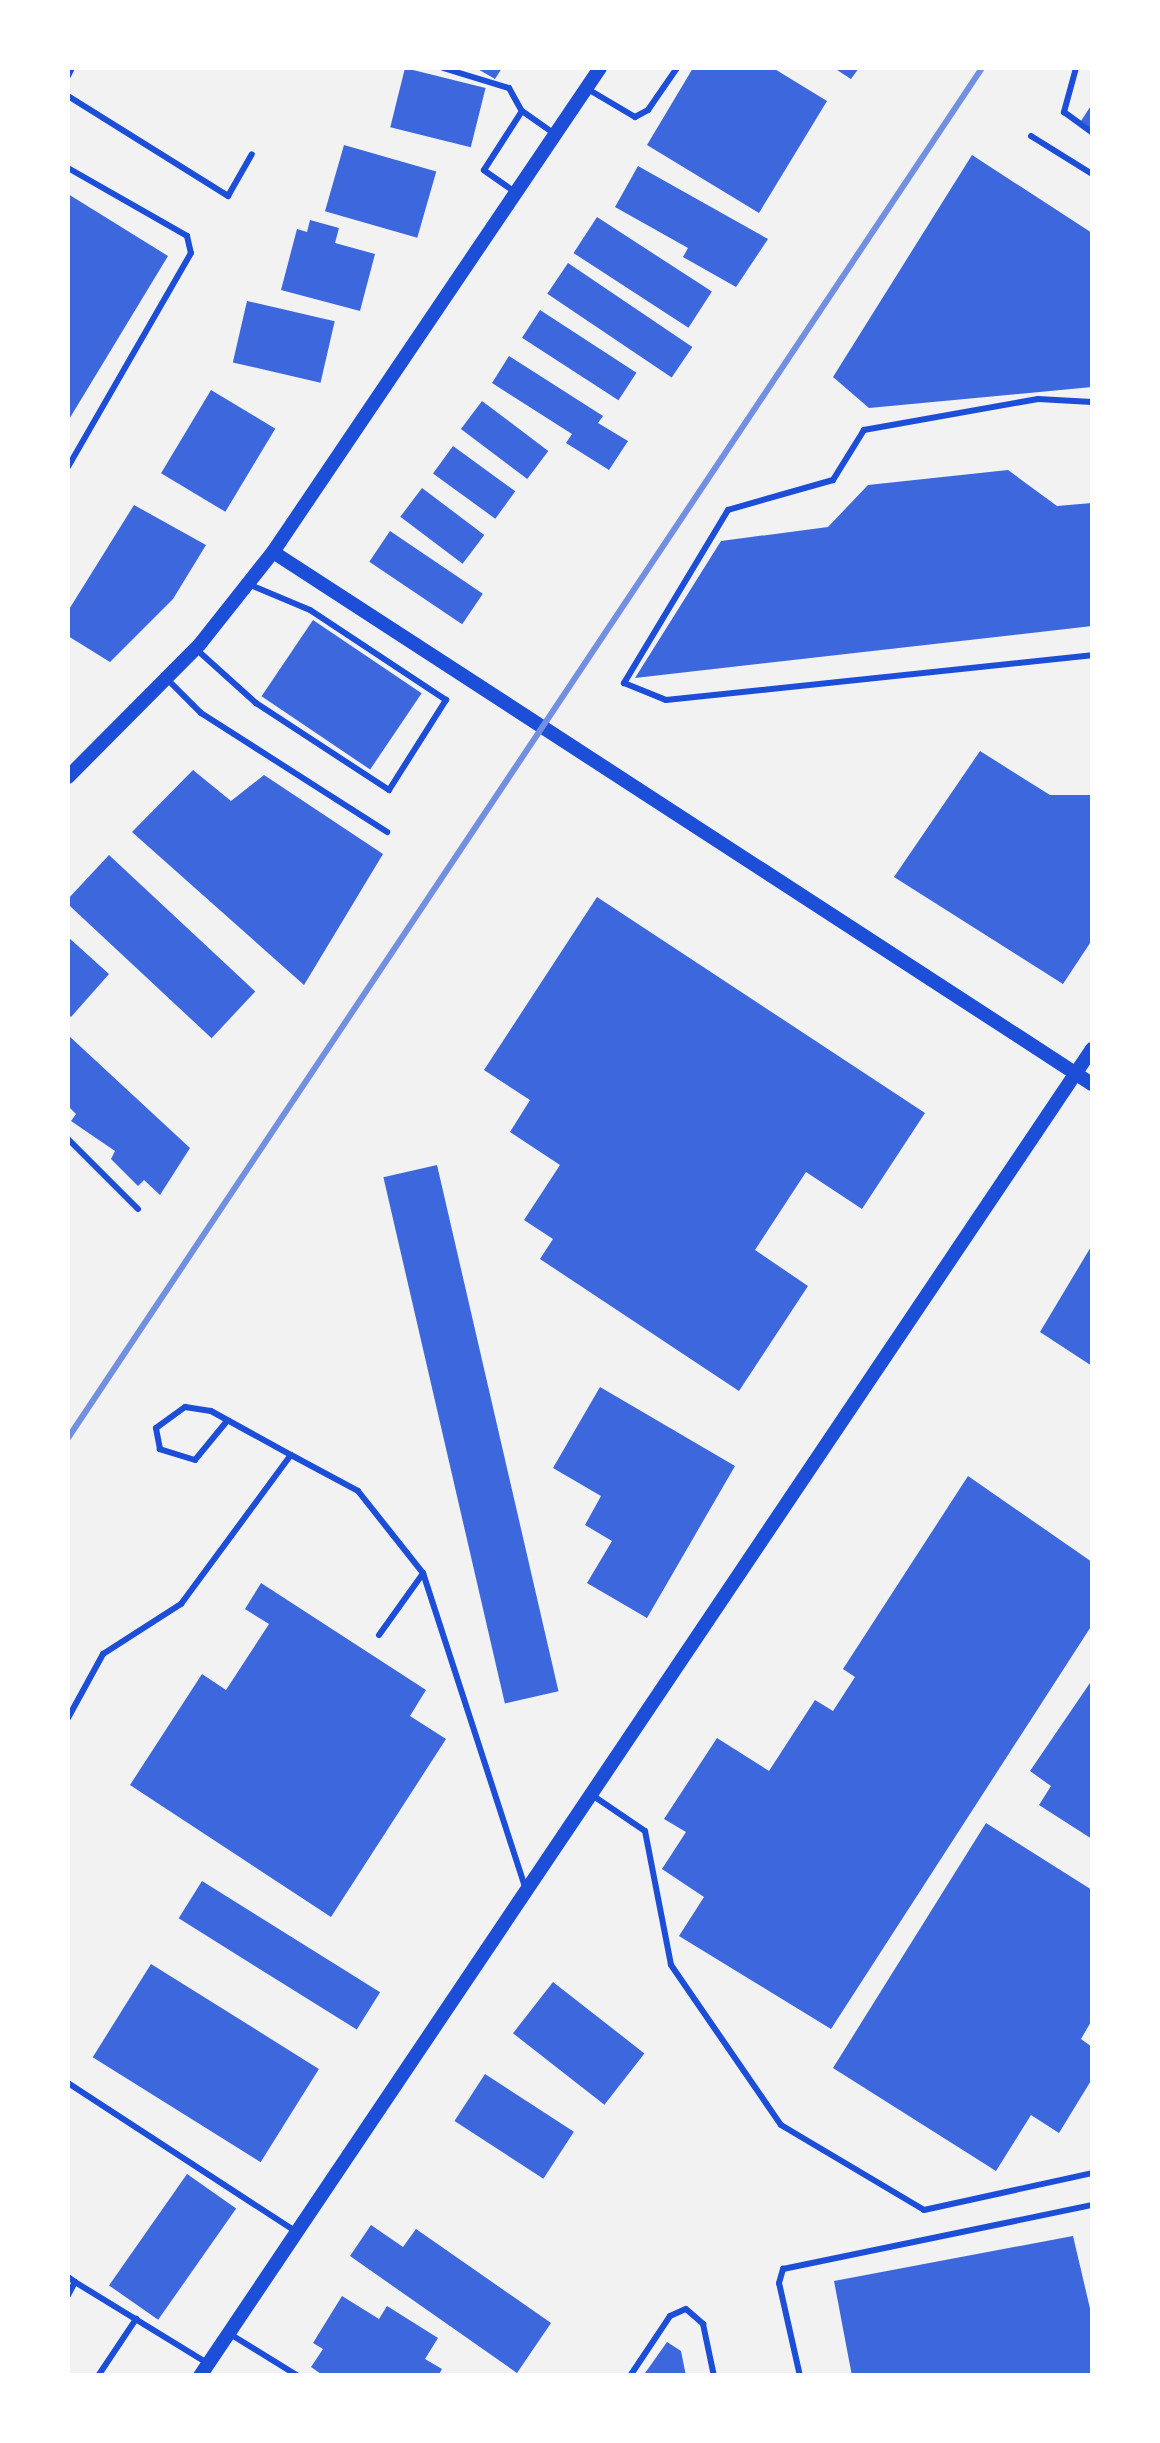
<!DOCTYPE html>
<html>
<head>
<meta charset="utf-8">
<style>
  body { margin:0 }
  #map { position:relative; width:1160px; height:2443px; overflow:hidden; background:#f2f2f2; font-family:"Fira Sans Condensed",sans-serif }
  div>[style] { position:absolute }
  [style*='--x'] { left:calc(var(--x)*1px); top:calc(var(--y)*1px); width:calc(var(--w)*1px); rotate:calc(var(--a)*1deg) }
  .building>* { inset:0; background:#3d67dc; transform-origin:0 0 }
  .service>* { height:6px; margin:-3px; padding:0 3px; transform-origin:3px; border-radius:3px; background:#1d4ed8 }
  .tertiary>* { height:14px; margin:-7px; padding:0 7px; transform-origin:7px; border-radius:7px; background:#1d4ed8 }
  .rail>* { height:6px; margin:-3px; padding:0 3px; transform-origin:3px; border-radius:3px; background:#7290e2 }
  span { translate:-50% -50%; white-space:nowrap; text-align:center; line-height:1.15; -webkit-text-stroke:10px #fff; paint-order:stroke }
  .frame { position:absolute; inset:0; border:70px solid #fff; pointer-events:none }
</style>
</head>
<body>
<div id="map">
  <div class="building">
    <i style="left:405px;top:68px;width:83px;height:61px;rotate:14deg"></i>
    <i style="clip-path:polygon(476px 68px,502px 68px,495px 79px)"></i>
    <i style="clip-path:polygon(693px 68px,773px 68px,827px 101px,759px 213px,647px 145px)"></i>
    <i style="clip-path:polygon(834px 68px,859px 68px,851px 79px)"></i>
    <i style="clip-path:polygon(1092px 104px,1092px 129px,1081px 121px)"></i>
    <i style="left:344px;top:145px;width:96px;height:69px;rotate:16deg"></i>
    <i style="clip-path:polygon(972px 155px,1092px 233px,1092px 387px,869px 408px,833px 377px)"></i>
    <i style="clip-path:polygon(638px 166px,768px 239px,736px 287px,683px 257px,688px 248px,615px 207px)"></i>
    <i style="clip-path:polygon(68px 194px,168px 256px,68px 421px)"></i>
    <i style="left:597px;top:217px;width:137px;height:43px;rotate:33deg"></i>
    <i style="clip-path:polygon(310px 220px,339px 228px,335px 243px,375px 254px,360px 311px,281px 290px,297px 229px,307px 232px)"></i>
    <i style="left:568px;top:263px;width:150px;height:37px;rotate:34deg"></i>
    <i style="left:247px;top:301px;width:90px;height:63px;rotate:13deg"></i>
    <i style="left:540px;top:310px;width:115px;height:33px;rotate:33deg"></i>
    <i style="clip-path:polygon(509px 356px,603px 416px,598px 423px,628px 441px,609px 470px,566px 443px,572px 434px,492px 383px)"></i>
    <i style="left:211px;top:390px;width:75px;height:97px;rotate:31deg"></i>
    <i style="left:482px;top:401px;width:83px;height:35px;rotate:37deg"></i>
    <i style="left:453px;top:446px;width:77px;height:34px;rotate:36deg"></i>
    <i style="clip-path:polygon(1008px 470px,1057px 506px,1092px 503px,1092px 626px,635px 678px,721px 541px,828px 527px,868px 485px)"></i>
    <i style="left:422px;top:488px;width:78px;height:36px;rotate:37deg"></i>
    <i style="clip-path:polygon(134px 505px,206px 545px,173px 599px,110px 662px,68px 636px,68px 611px)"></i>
    <i style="left:390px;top:531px;width:112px;height:37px;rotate:34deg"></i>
    <i style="left:313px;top:620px;width:131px;height:92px;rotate:34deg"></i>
    <i style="clip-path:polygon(980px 751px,1050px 795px,1092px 795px,1092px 940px,1063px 984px,894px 877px)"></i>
    <i style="clip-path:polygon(193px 770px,231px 801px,264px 775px,383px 854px,304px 985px,132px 832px)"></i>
    <i style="left:109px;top:855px;width:200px;height:64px;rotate:43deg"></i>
    <i style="clip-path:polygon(597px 897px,925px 1113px,862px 1209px,806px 1172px,755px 1250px,808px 1286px,739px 1391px,540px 1259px,553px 1239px,524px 1220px,560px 1165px,510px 1132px,530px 1100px,484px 1070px)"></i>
    <i style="clip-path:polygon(68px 937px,109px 974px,71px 1017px,68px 1014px)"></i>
    <i style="clip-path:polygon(68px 1035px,190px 1148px,160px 1195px,144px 1180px,138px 1186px,111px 1159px,115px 1151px,71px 1121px,76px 1114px,68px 1106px)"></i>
    <i style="left:437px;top:1165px;width:540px;height:55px;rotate:77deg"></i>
    <i style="clip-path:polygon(1092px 1245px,1092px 1366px,1040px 1332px)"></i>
    <i style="clip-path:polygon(600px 1387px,735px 1466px,647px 1618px,587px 1583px,612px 1541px,585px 1525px,601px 1496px,553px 1468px)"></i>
    <i style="clip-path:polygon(968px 1476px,1092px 1562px,1092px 1625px,831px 2029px,679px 1936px,704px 1897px,662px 1869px,686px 1832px,664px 1819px,717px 1738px,769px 1771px,815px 1700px,833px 1711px,855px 1677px,843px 1669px)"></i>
    <i style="clip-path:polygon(261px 1583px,426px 1690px,410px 1716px,446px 1739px,331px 1917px,130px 1785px,202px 1674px,226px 1690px,269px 1624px,245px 1609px)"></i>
    <i style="clip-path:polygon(1092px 1680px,1092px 1839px,1039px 1805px,1051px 1786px,1030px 1771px)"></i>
    <i style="clip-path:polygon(986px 1823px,1092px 1890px,1092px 2020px,1081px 2039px,1092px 2047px,1092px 2079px,1059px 2133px,1031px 2115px,996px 2171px,833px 2068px)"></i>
    <i style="left:202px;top:1881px;width:210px;height:44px;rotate:32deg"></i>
    <i style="left:151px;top:1964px;width:198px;height:110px;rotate:32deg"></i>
    <i style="left:553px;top:1982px;width:116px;height:65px;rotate:38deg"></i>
    <i style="left:485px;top:2074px;width:106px;height:56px;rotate:33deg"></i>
    <i style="left:187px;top:2174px;width:60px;height:136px;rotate:35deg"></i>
    <i style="clip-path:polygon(371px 2225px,403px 2247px,416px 2229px,551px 2323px,517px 2373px,350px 2256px)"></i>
    <i style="clip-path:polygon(1073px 2236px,1092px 2317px,1092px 2376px,852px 2376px,834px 2281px)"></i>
    <i style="clip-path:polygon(342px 2296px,379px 2319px,387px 2306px,438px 2338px,425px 2359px,442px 2369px,438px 2376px,324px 2376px,311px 2367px,323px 2349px,313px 2343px)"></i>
    <i style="clip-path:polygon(667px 2342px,681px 2351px,686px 2376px,643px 2376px)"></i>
  </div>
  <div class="service">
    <i style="--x:443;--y:68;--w:69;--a:16.9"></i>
    <i style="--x:509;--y:88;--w:26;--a:61"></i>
    <i style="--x:1076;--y:68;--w:46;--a:105.3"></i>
    <i style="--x:1064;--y:112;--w:34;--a:36"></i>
    <i style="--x:68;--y:76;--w:9;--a:-63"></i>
    <i style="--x:586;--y:88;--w:57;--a:30.6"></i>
    <i style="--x:635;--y:117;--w:15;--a:-28"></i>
    <i style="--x:648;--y:110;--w:51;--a:-55.4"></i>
    <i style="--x:68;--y:96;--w:189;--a:32"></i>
    <i style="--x:228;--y:196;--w:48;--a:-60.3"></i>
    <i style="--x:1031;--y:136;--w:72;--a:31.9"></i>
    <i style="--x:68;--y:168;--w:137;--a:29.7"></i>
    <i style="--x:187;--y:236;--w:17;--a:77"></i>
    <i style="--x:191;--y:253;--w:247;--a:119.9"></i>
    <i style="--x:515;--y:192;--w:38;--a:-145"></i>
    <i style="--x:484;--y:170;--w:70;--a:-57.2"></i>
    <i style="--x:522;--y:111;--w:39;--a:35"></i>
    <i style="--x:1092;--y:402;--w:54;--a:-176.8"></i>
    <i style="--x:1038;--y:399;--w:177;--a:169.9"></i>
    <i style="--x:864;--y:430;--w:59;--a:121.8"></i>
    <i style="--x:833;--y:480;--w:109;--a:164.1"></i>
    <i style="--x:728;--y:510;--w:202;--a:121"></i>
    <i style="--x:624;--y:683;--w:45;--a:22"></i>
    <i style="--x:666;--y:700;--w:428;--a:-6"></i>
    <i style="--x:196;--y:649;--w:81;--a:42"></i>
    <i style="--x:256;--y:703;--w:159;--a:33.2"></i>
    <i style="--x:389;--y:790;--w:107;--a:-57.7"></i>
    <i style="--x:446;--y:700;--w:163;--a:-146.5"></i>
    <i style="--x:310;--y:610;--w:67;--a:-157.2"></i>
    <i style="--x:165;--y:677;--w:51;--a:45"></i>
    <i style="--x:201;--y:713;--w:221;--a:32.6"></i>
    <i style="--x:68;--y:1139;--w:99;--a:45"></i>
    <i style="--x:227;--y:1421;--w:50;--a:129.4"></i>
    <i style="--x:195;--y:1460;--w:37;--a:-163"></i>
    <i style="--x:160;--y:1449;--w:21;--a:-101"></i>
    <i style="--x:156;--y:1428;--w:36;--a:-36"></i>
    <i style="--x:185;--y:1407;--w:26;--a:9"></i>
    <i style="--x:211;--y:1411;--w:91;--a:28.8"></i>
    <i style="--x:379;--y:1635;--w:74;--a:-54.4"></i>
    <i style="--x:68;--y:1718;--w:73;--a:-61.3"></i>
    <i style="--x:103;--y:1654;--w:93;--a:-32.7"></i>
    <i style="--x:181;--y:1604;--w:185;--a:-53.6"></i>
    <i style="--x:291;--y:1455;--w:76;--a:28.2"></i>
    <i style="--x:358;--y:1491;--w:105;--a:51.6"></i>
    <i style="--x:423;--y:1573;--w:329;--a:72"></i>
    <i style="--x:592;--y:1795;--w:64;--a:34.2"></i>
    <i style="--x:645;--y:1831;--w:136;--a:79"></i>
    <i style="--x:671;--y:1965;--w:194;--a:55.5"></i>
    <i style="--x:781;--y:2125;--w:166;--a:30.7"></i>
    <i style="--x:924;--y:2210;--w:172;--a:-12.4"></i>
    <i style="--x:68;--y:2083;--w:273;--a:33.1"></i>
    <i style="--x:68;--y:2277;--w:9;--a:36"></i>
    <i style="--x:75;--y:2282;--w:15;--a:118"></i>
    <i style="--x:75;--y:2282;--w:155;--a:31.5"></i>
    <i style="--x:230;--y:2334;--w:80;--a:31.7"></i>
    <i style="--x:98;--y:2376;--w:69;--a:-56.3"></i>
    <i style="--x:630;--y:2376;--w:72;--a:-56.3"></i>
    <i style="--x:670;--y:2316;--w:17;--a:-24"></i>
    <i style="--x:686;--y:2309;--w:23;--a:41"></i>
    <i style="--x:703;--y:2324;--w:53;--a:78.1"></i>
    <i style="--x:800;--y:2376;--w:95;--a:-102.7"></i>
    <i style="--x:779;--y:2283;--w:15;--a:-74"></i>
    <i style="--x:783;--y:2269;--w:316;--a:-11.7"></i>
  </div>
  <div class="tertiary">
    <i style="--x:273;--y:552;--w:977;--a:33.01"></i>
    <i style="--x:68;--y:777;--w:187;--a:-45.2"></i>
    <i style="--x:200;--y:644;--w:117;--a:-51.6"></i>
    <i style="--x:273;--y:552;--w:584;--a:-55.96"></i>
    <i style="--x:200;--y:2376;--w:1599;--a:-56.09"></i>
  </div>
  <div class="rail">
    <i style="--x:68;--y:1438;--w:1647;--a:-56.29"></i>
  </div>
  <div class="frame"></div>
</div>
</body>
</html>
